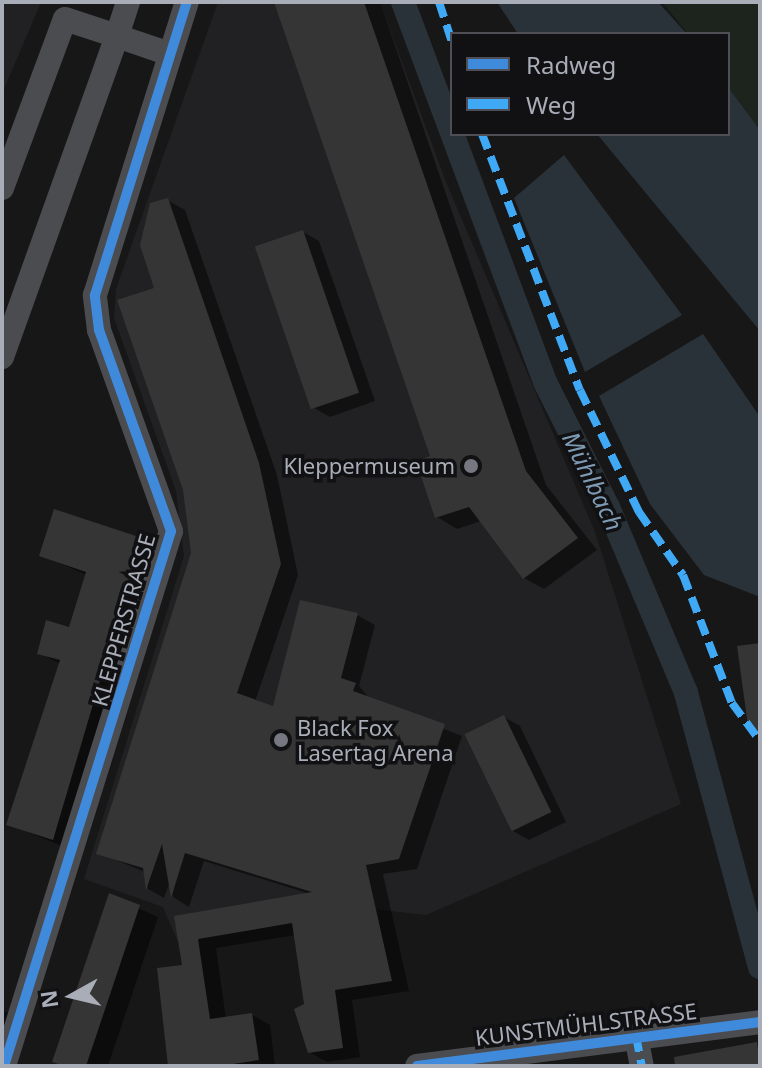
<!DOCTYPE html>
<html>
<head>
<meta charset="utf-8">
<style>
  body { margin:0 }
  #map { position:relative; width:762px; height:1068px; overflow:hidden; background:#171717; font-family:"Noto Sans",sans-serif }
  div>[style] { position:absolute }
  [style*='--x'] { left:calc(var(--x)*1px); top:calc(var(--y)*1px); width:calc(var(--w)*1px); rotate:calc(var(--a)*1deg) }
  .built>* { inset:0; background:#212123 }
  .green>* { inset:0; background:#1d241e }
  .water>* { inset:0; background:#2a3239 }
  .shadow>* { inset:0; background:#0007 }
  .canal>* { height:24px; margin:-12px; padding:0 12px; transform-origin:12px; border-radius:12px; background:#2a3239 }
  .building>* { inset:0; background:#353536; transform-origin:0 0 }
  .minor>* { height:24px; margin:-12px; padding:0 12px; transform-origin:12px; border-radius:12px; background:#4b4c50 }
  .quiet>* { height:8px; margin-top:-4px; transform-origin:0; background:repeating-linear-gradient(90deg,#3fa9f5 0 16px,transparent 0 24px) }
  .cycleway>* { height:10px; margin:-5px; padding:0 5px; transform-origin:5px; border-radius:5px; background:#408adc }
  .dots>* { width:22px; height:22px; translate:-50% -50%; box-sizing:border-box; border:4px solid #111113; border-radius:50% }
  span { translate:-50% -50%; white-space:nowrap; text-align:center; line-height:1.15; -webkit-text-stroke:7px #111113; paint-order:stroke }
  .poi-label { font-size:22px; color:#a8adb8 }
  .right { translate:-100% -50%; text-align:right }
  .left { translate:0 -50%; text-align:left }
  .street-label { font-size:22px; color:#a8adb8 }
  .water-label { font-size:24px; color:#7f9bb3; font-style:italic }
  .frame { position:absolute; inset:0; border:4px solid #a8adb8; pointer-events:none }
  .legend { position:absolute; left:450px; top:32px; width:280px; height:104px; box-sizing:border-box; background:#111113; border:2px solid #4d4f55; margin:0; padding:10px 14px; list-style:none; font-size:24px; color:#a8adb8 }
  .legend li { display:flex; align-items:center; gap:16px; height:40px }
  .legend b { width:40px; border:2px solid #4d4f55 }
  .north { position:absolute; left:32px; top:956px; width:80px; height:80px; -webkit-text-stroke:6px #111113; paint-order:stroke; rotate:262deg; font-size:22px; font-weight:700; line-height:32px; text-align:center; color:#a8adb8 }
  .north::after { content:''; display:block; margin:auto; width:28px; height:36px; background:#a8adb8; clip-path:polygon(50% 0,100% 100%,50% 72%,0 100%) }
</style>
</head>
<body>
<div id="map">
  <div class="built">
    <i style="clip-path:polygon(2px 2px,41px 2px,2px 94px)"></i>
    <i style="clip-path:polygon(218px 2px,380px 2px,446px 182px,595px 532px,681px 804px,426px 915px,373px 909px,178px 942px,163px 907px,84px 879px,184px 556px,176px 491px,114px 318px,116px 289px)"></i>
  </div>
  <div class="green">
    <i style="clip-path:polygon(662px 2px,760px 2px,760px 130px,728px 87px,728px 34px,688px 34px)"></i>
  </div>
  <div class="water">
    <i style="clip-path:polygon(497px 2px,658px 2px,687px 34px,518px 34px)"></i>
    <i style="clip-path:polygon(728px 87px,760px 130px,760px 331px,597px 134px,728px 134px)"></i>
    <i style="clip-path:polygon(564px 155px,682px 315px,585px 372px,514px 198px)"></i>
    <i style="clip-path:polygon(703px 334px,760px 417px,760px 597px,704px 575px,650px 504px,599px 396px)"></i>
  </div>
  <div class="shadow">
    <i style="clip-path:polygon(276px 2px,380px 2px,546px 485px,597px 550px,544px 589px,524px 578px,481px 521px,457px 529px,437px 517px,433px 457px)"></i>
    <i style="clip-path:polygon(167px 200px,185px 210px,277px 475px,298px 575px,255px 702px,275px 709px,357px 615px,375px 625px,359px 686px,371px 700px,462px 736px,417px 869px,383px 874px,409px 991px,352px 1000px,360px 1057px,327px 1062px,309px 1052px,296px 1010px,306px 1005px,296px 935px,216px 948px,226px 1019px,252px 1015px,270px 1025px,275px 1066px,170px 1066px,184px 966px,176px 917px,310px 894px,204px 861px,189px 907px,173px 897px,170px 881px,164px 898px,148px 889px,145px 872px,99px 853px,193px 553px,156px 289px)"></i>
    <i style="clip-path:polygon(303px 232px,319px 241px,375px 401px,330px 417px,314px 408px)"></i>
    <i style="clip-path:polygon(55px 512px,161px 551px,72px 850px,8px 824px,61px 664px,39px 653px,70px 629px,87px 575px,41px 555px)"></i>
    <i style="clip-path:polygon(504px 717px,520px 726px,566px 822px,529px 840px,513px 831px)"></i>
    <i style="clip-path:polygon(110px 896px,158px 917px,108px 1066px,63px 1066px,55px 1061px)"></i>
    <i style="clip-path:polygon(2px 1010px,10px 1014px,2px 1040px)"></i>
  </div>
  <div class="canal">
    <i style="--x:403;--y:2;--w:406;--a:69.5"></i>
    <i style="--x:545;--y:382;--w:140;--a:63.3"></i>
    <i style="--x:608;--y:507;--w:202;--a:67.2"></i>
    <i style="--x:686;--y:693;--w:284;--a:74.9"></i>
  </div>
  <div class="building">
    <i style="clip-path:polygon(274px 2px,364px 2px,526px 471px,578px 538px,523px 579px,469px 507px,435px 518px,416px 461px,430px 456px)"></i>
    <i style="clip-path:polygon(168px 198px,259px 463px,281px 564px,237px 693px,273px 706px,300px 600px,358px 613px,341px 678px,356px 683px,353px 691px,445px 724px,399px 859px,366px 865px,392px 981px,335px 990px,343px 1048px,308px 1053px,294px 1009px,304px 1004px,292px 923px,198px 939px,210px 1019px,252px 1013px,259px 1060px,220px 1066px,168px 1066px,157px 968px,182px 965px,174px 916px,312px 892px,185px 853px,171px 898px,162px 844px,146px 890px,143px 868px,96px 854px,191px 553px,183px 490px,117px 300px,154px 288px,140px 245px,150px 203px)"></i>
    <i style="left:303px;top:230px;width:172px;height:51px;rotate:71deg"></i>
    <i style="clip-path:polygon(54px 509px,142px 538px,53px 840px,6px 825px,60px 660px,37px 654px,46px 620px,69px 627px,86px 572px,39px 556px)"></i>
    <i style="clip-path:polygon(760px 643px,760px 733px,749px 733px,737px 646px)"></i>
    <i style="left:504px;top:715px;width:108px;height:44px;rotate:64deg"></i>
    <i style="clip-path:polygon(109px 893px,140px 905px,86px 1066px,65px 1066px,52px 1062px)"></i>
    <i style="clip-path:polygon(757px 1042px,760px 1066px,675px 1066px,674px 1057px)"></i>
  </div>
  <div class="minor">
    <i style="--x:128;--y:2;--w:36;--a:108"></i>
    <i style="--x:117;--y:36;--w:56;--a:18.8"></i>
    <i style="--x:2;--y:188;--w:180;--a:-69.6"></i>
    <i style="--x:65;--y:19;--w:55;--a:18.1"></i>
    <i style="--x:117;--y:36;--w:341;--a:109.7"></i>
    <i style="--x:636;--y:1036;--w:31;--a:79"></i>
    <i style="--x:4;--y:1066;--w:560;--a:-72.66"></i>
    <i style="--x:171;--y:531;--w:214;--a:-109.7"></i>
    <i style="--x:99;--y:330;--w:35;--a:-97"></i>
    <i style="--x:95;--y:295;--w:307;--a:-72.6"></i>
    <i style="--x:417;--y:1066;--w:346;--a:-7.3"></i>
  </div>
  <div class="quiet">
    <i style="--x:439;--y:2;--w:42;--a:72"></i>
    <i style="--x:482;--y:134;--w:274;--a:69.1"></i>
    <i style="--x:580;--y:390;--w:136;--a:64.2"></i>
    <i style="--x:639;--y:512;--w:77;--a:55.1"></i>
    <i style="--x:683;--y:575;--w:137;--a:69.1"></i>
    <i style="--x:732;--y:703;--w:47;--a:53.6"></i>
    <i style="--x:636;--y:1036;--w:31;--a:79"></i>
  </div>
  <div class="cycleway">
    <i style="--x:4;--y:1066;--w:560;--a:-72.66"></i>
    <i style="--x:171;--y:531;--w:214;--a:-109.7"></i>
    <i style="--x:99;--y:330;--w:35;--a:-97"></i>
    <i style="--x:95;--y:295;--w:307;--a:-72.6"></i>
    <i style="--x:417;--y:1066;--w:346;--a:-7.3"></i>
  </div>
  <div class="dots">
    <i style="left:471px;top:466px;background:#757880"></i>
    <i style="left:281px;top:740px;background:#757880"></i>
  </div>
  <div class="poi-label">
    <span class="right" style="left:455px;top:466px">Kleppermuseum</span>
    <span class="left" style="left:297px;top:740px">Black Fox<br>Lasertag Arena</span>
  </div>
  <div class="street-label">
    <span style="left:123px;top:620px;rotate:-74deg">KLEPPERSTRASSE</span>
    <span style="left:586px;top:1024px;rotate:-7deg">KUNSTMÜHLSTRASSE</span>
  </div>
  <div class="water-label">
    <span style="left:593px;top:481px;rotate:64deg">Mühlbach</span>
  </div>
  <div class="frame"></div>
  <ul class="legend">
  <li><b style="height:10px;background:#408adc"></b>Radweg</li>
  <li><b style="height:10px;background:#3fa9f5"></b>Weg</li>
  </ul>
  <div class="north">N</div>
</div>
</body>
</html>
